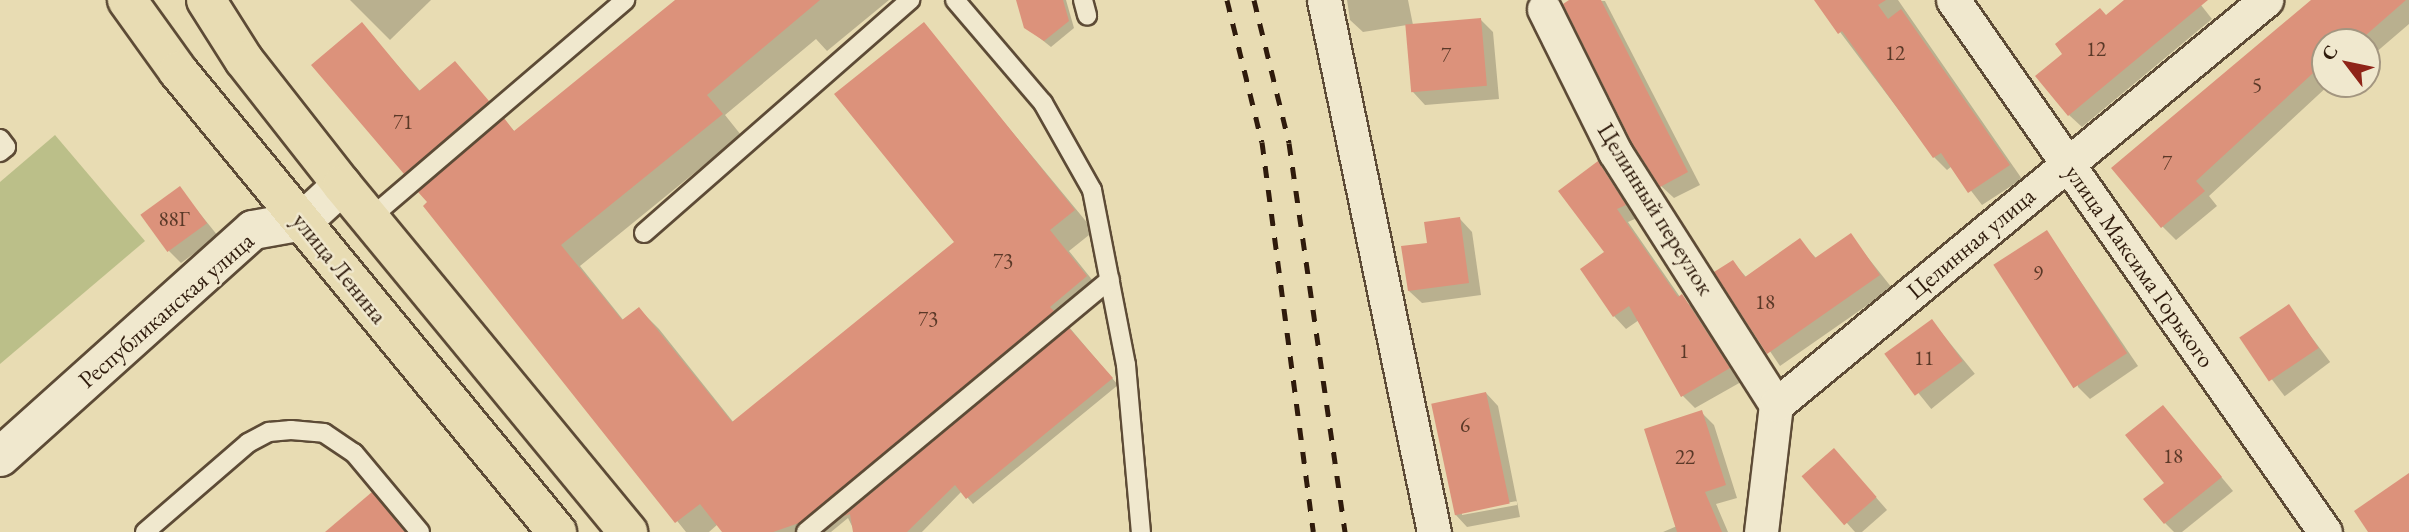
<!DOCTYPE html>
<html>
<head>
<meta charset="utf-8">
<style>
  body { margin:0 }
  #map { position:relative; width:2409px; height:532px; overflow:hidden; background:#e8dcb3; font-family:"EB Garamond",serif }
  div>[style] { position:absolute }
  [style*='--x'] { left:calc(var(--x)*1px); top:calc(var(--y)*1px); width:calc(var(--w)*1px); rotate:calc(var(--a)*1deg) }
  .green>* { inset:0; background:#bbbf89 }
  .shadow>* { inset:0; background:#0003; transform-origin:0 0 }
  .building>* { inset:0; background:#dc927b; transform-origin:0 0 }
  .roads { filter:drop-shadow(2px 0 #5d4b36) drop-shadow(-2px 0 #5d4b36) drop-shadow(0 2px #5d4b36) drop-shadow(0 -2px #5d4b36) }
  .service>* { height:18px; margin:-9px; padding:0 9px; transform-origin:9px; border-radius:9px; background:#f0e8ce }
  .minor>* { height:33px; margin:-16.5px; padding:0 16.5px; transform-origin:16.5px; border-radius:16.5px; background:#f0e8ce }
  .tertiary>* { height:38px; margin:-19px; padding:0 19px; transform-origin:19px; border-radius:19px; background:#f0e8ce }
  .primary>* { height:38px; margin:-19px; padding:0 19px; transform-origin:19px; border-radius:19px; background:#e8dcb3 }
  .rail>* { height:5px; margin-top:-2.5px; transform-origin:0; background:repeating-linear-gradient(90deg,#2f1b0c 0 12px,transparent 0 24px) }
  span { translate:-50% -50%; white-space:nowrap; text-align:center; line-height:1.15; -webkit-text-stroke:5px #f0e8ce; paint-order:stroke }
  .number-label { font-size:21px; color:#5a3928 }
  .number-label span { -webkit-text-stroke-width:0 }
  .street-label { font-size:24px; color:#2f1b0c }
  .north { position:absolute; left:2311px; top:28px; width:70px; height:70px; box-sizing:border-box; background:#f0e8ce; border:2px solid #a39680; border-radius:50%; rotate:302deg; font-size:19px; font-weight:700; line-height:28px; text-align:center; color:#2f1b0c }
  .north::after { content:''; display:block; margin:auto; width:24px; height:32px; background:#8f2418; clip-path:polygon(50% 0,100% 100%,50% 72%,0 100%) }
</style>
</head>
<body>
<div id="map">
  <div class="green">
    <i style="clip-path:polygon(55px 135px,145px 241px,0 364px,0 182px)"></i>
  </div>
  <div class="shadow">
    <i style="clip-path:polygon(350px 0,431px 0,390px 40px)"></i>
    <i style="clip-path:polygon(678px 0,889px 0,827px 51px,816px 39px,725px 115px,741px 135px,580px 266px,624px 321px,639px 309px,659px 329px,734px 423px,957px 243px,924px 25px,1094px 231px,1069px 251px,1106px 297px,1069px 327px,1118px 385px,973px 504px,962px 491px,922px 532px,855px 532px,848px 518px,831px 532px,725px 532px,718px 524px,709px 532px,686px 532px,425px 206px,430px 203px,422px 191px,314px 65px,362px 25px,421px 92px,455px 63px,515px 132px)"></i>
    <i style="clip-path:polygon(1018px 0,1066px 0,1074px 28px,1051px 47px,1026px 27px)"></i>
    <i style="clip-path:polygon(1347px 0,1408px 0,1413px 25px,1480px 19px,1493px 32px,1499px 99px,1425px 105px,1413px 92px,1407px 25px,1363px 32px,1350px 20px)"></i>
    <i style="clip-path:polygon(1572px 0,1605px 1px,1700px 185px,1674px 198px,1661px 186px)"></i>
    <i style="clip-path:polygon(1816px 0,1898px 0,2022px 179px,1982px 205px,1952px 166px,1947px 170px,1934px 157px)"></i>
    <i style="clip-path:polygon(2127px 0,2197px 0,2212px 19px,2082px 127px,2069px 115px,2107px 16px)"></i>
    <i style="clip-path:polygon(2312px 0,2409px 0,2409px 24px,2367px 60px,2367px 42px,2325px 42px,2325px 84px,2330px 84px,2209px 196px,2217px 206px,2176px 240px,2162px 226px)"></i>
    <i style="clip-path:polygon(1598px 164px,1637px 218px,1628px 222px,1680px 297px,1695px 309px,1741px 382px,1695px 408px,1683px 396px,1639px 320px,1626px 329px,1614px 316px)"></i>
    <i style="clip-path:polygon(180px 189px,218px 236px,181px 263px,169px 251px)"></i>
    <i style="clip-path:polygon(1460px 219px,1472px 232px,1481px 295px,1422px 303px,1409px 291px,1429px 244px)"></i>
    <i style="clip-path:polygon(2047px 232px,2138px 366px,2090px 399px,2078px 387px)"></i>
    <i style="clip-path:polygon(1850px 235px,1892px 288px,1780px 366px,1717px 273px,1733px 262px,1747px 278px,1800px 241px,1817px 259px)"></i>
    <i style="left:2288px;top:306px;width:70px;height:57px;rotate:53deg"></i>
    <i style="left:1932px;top:321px;width:68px;height:56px;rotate:51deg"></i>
    <i style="clip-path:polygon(evenodd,1486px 393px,1498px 406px,1520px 517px,1467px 527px,1455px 514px,1486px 393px,1517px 501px,1517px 505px,1462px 515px,1462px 511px,1517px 501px)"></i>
    <i style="clip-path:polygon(2163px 407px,2233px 491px,2182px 532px,2174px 532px,2165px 523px)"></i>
    <i style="clip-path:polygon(1701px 412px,1714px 425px,1737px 498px,1716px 504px,1728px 532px,1663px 532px,1677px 526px)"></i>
    <i style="clip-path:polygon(1846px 463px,1887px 510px,1862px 532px,1855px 532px,1805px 476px)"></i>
  </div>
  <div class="building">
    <i style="clip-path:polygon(675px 0,820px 0,707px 95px,723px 114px,561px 245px,622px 320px,639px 307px,732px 422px,954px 242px,834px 94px,924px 22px,1075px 210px,1050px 230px,1087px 276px,1050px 307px,1054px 311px,799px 523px,773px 532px,722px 532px,700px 504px,675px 523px,423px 206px,427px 202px,418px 192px,504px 118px,514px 131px)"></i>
    <i style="clip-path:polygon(1016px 0,1063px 0,1069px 21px,1044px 41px,1024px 28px)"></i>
    <i style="clip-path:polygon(1569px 0,1601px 0,1688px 172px,1660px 187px,1632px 143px,1563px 4px)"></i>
    <i style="clip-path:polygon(1814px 0,1886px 0,1878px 5px,1888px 19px,1901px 9px,2010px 165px,1968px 193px,1941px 153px,1933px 158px,1842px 31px,1838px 34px)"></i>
    <i style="clip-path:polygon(2124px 0,2208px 0,2068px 116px,2035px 76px,2062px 54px,2055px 44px,2100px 8px,2106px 15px)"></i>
    <i style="clip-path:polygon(2311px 0,2406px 0,2358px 42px,2325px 42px,2325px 62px,2196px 181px,2205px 191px,2161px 228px,2111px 168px)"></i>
    <i style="left:1481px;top:18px;width:68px;height:76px;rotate:85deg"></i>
    <i style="clip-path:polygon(362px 22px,419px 91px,455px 61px,489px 101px,404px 174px,311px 65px)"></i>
    <i style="clip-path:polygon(1598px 161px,1626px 205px,1617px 209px,1678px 297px,1682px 294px,1730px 368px,1681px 397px,1629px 306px,1613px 317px,1580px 269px,1604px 252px,1558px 191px)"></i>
    <i style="left:180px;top:186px;width:46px;height:49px;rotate:54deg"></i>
    <i style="clip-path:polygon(1460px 217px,1469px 283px,1408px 291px,1401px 246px,1427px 243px,1424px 222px)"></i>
    <i style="left:2047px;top:230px;width:147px;height:64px;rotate:57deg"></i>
    <i style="clip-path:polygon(1851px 233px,1880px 275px,1767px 354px,1714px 272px,1733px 260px,1745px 277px,1800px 238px,1815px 258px)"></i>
    <i style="left:2289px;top:304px;width:53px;height:60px;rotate:56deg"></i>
    <i style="left:1932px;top:319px;width:52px;height:59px;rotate:54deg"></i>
    <i style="clip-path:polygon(1069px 328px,1113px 378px,966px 499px,955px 485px,907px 532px,853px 532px,850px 514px,844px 516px)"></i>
    <i style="left:1486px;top:392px;width:114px;height:56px;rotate:78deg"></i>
    <i style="clip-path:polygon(2163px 405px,2222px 477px,2164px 524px,2143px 499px,2164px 483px,2125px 435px)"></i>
    <i style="clip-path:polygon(1702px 410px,1726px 485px,1705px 492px,1722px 532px,1677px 532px,1644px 429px)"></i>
    <i style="left:1834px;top:448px;width:65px;height:43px;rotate:49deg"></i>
    <i style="clip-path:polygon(2409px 473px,2409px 532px,2368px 532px,2354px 511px)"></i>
    <i style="clip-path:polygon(372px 492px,405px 532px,325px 532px)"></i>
  </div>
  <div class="roads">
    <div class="service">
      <i style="--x:955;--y:0;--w:135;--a:49.5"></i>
      <i style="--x:1043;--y:103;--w:100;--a:60.6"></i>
      <i style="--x:1092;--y:190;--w:178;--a:79"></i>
      <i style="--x:1126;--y:365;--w:168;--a:84.9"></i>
      <i style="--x:1083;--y:0;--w:16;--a:75"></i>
      <i style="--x:0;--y:139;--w:10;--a:53"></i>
      <i style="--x:6;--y:147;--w:8;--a:140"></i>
      <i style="--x:369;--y:219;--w:337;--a:-40.5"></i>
      <i style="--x:644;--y:233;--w:354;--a:-41.2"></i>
      <i style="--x:145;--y:532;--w:136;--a:-40.8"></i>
      <i style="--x:248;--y:443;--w:24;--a:-28"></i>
      <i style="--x:269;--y:432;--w:22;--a:-5"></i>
      <i style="--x:291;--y:430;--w:33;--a:5"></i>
      <i style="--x:324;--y:433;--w:36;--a:34"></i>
      <i style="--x:354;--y:453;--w:103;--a:50.1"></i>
      <i style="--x:806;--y:532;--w:395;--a:-39.7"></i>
    </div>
    <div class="minor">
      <i style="--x:1324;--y:0;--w:543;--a:78.32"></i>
      <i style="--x:1953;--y:0;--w:649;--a:55.04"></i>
      <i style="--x:1544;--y:9;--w:160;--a:63.6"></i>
      <i style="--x:1615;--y:152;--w:300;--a:57.5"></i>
      <i style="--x:1761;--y:532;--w:128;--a:-83.3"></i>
      <i style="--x:1776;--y:405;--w:636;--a:-39.57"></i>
    </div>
    <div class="tertiary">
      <i style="--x:0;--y:457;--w:340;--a:-41.9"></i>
      <i style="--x:253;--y:230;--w:51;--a:-10.2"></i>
      <i style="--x:303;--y:221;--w:53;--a:-42.7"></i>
    </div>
    <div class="primary">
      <i style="--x:127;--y:0;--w:87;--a:54.3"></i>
      <i style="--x:178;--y:71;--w:597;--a:50.58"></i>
      <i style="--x:206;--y:0;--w:71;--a:57.7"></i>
      <i style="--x:244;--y:60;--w:159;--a:51.9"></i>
      <i style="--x:342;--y:185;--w:450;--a:50.5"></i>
    </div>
  </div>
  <div class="rail">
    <i style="--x:1227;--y:0;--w:146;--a:76.2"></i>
    <i style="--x:1262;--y:142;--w:393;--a:82.5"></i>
    <i style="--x:1254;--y:0;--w:147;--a:76.2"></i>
    <i style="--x:1289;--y:143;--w:393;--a:81.8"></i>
  </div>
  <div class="number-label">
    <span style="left:2096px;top:49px">12</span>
    <span style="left:1895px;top:53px">12</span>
    <span style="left:1446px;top:55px">7</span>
    <span style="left:2257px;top:85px">5</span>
    <span style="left:403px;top:122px">71</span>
    <span style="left:2167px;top:163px">7</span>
    <span style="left:174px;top:219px">88Г</span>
    <span style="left:1003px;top:261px">73</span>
    <span style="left:2038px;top:273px">9</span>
    <span style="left:1765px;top:302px">18</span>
    <span style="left:928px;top:319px">73</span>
    <span style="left:1684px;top:351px">1</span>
    <span style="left:1924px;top:358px">11</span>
    <span style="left:1465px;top:425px">6</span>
    <span style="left:2173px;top:456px">18</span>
    <span style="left:1685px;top:457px">22</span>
  </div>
  <div class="street-label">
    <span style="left:1656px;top:209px;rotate:58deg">Целинный переулок</span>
    <span style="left:1971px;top:243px;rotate:-40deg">Целинная улица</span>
    <span style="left:2140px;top:266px;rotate:55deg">улица Максима Горького</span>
    <span style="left:340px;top:268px;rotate:51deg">улица Ленина</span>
    <span style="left:166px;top:310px;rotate:-41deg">Республиканская улица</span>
  </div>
  <div class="north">С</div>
</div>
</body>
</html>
